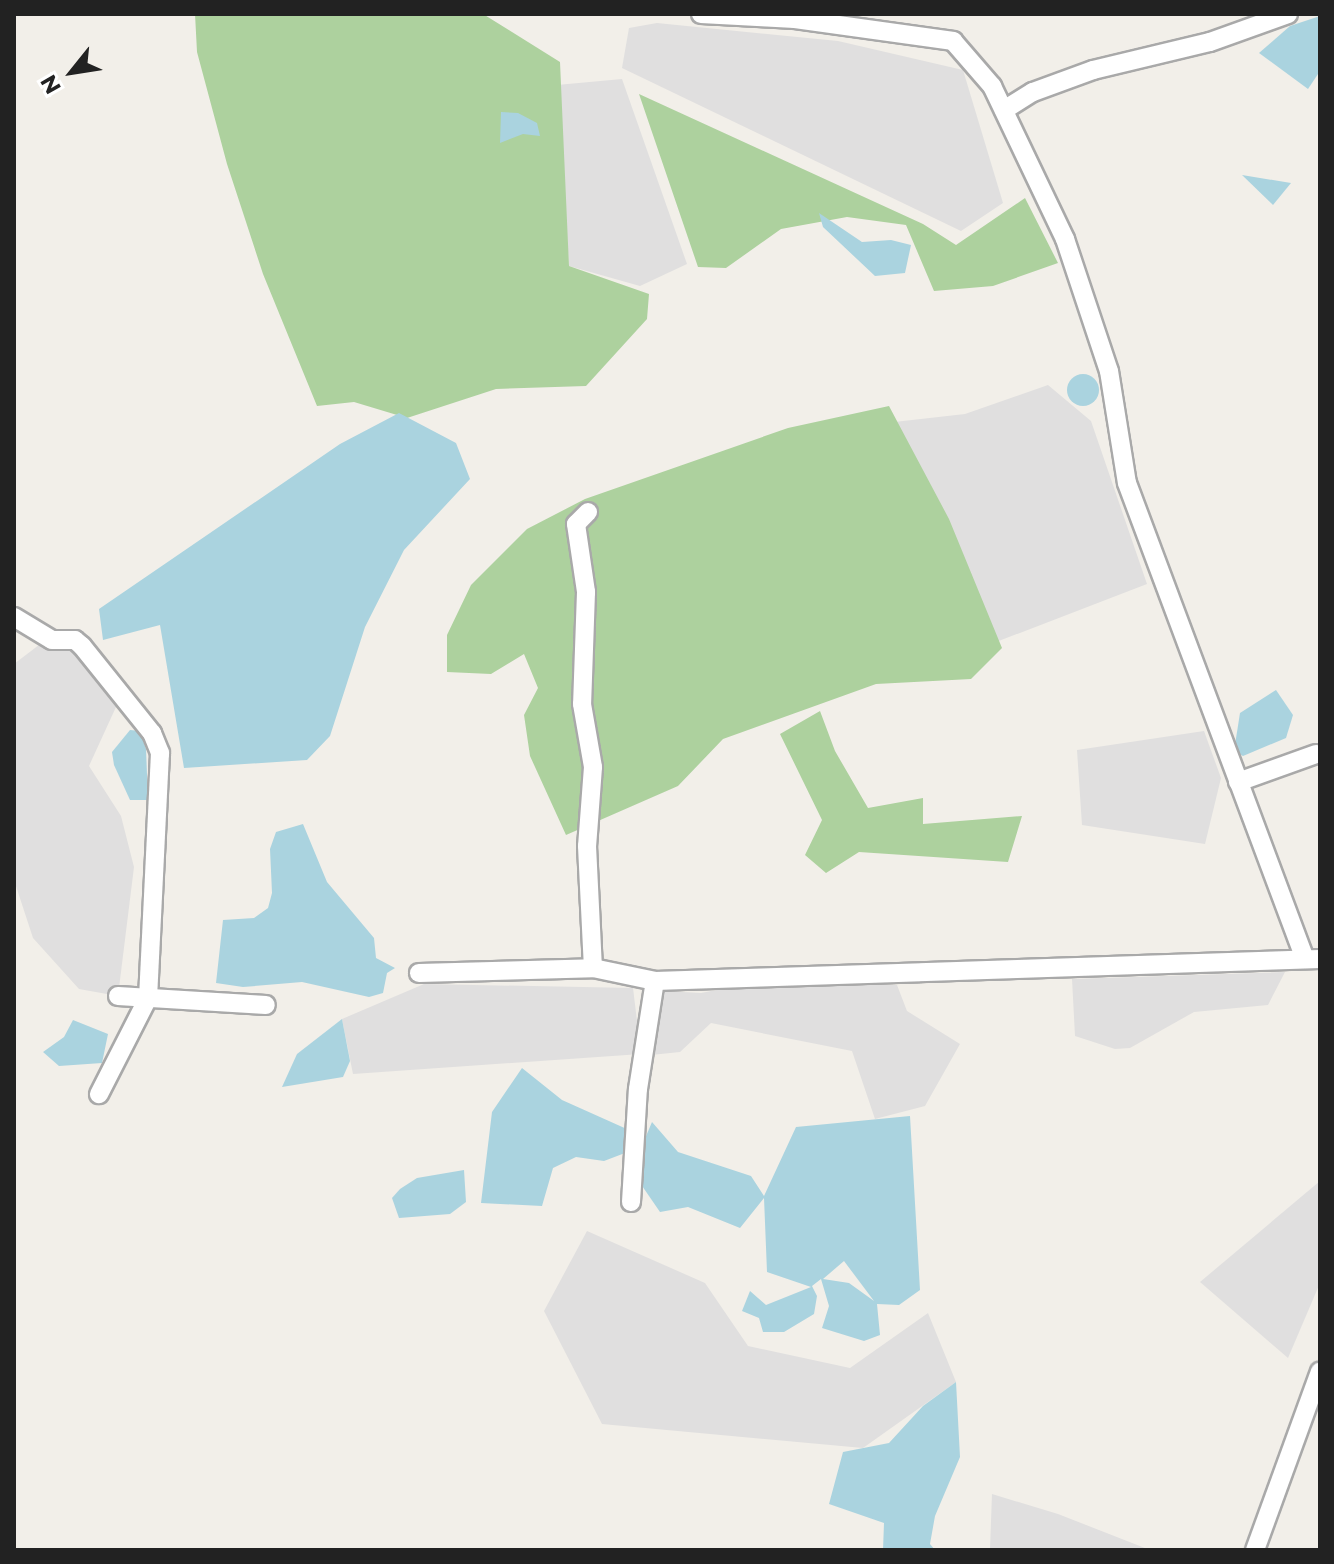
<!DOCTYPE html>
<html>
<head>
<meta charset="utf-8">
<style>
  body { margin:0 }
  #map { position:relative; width:1334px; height:1564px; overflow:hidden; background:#f2efe9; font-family:Montserrat,sans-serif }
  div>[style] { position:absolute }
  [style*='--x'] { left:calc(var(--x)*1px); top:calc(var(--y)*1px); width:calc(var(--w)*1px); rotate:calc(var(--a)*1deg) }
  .residential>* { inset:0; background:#e0dfdf }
  .forest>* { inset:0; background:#add19e }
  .water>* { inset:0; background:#aad3df }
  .round { border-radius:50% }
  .roads { filter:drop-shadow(2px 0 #a9a9a9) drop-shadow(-2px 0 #a9a9a9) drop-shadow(0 2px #a9a9a9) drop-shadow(0 -2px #a9a9a9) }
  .minor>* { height:18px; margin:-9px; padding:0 9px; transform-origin:9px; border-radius:9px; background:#fff }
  span { translate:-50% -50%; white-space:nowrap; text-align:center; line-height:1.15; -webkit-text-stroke:8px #fff; paint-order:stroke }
  .frame { position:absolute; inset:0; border:16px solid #222; pointer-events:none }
  .north { position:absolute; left:32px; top:32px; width:80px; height:80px; -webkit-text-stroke:6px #fff; paint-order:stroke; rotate:240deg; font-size:22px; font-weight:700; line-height:32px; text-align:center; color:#222 }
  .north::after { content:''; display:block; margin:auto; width:28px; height:36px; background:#222; clip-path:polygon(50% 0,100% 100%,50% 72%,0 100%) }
</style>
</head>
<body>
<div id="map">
  <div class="residential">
    <i style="clip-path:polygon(657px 23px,838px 41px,963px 70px,1003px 203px,961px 231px,622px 68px,629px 28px)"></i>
    <i style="clip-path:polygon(622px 79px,687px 264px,640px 286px,569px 266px,557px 85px)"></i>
    <i style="clip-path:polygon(1048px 385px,1091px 421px,1147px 584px,978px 649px,850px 427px,965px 414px)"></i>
    <i style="clip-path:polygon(52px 635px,127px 683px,89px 766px,121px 816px,134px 867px,118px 996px,79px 989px,33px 938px,14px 880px,14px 664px)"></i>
    <i style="clip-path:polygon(1204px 731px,1221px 778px,1205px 844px,1082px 825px,1077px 750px)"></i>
    <i style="clip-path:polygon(1285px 972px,1268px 1005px,1194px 1012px,1130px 1048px,1115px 1049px,1075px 1036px,1072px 979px)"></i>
    <i style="clip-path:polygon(424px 984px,633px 988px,641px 1054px,353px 1074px,342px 1019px)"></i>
    <i style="clip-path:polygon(748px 984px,897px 985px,907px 1011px,960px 1044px,925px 1106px,875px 1119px,852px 1051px,711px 1023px,680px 1052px,651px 1055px,664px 991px,701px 993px)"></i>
    <i style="clip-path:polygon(1320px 1181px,1320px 1283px,1288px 1358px,1200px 1282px)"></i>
    <i style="clip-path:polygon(587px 1231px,705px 1283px,748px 1346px,850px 1368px,928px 1313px,956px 1382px,863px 1448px,602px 1424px,544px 1311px)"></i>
    <i style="clip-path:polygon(992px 1494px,1058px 1514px,1150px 1550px,990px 1550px)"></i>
  </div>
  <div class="forest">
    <i style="clip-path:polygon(195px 14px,483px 14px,560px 62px,569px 266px,649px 294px,647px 319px,586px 386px,496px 389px,407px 418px,354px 402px,317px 406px,263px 274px,227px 164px,197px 52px)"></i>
    <i style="clip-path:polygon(639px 94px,923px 224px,956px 245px,1025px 198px,1058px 263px,993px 286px,934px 291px,906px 225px,847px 217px,781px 229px,726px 268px,698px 267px)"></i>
    <i style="clip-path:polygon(889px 406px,949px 519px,1002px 648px,971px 679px,876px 684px,723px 739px,678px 786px,566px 835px,530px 756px,524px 715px,538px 688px,524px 654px,491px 674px,447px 672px,447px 635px,471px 585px,527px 529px,585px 499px,788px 428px)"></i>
    <i style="clip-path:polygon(820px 711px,835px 751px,868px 808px,923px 798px,923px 824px,1022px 816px,1008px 862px,859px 852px,826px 873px,805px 855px,822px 820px,780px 734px)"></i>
  </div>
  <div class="water">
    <i style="clip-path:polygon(1320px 16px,1320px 71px,1308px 89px,1259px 53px,1290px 26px)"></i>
    <i style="clip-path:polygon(501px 112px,518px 113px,537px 123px,540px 136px,523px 134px,500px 143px)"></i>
    <i style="clip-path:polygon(1242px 175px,1291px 183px,1273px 205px)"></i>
    <i style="clip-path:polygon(819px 213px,862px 242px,891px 240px,911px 245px,905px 273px,875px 276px,823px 227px)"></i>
    <i class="round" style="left:1067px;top:374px;width:32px;height:32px"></i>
    <i style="clip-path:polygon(399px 413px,456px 443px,470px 479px,404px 550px,365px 627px,330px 736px,307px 760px,184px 768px,160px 625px,103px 640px,99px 609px,340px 444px)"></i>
    <i style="clip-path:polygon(1276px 690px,1293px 715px,1286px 738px,1243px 756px,1234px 751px,1240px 713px)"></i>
    <i style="clip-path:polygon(130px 730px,140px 731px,146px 749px,148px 800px,130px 800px,114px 765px,112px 752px)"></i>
    <i style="clip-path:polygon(303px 824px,327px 882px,374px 938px,376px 958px,395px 968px,387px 973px,383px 993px,369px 997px,302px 982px,243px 987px,216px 983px,223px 920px,254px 918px,268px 908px,272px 893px,270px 849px,276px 832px)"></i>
    <i style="clip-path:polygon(342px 1019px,350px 1061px,343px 1077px,282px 1087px,297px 1054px)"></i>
    <i style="clip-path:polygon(73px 1020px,108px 1034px,102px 1063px,59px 1066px,43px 1052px,64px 1037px)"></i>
    <i style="clip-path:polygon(522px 1068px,562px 1100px,629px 1130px,625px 1153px,604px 1161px,576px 1157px,553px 1168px,542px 1206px,481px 1203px,492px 1112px)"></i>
    <i style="clip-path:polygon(evenodd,910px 1116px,920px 1290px,899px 1305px,877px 1304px,880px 1335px,864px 1341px,822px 1328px,829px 1306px,821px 1279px,812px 1286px,817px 1296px,814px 1314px,784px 1332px,763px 1332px,759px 1318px,742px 1311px,750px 1291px,766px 1305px,811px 1287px,767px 1272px,764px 1198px,740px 1228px,688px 1207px,660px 1212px,638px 1180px,641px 1148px,652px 1122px,678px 1152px,751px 1176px,764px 1196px,796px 1127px,910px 1116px,844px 1261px,874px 1301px,849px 1283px,823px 1279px,844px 1261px)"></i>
    <i style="clip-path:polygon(464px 1170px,466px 1202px,450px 1214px,399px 1218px,392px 1198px,400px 1189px,417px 1178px)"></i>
    <i style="clip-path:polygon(956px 1382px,960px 1457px,935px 1516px,930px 1544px,935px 1550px,883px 1550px,884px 1523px,829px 1504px,843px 1452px,889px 1443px,923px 1406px)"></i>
  </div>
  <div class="roads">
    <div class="minor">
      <i style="--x:701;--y:14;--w:94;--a:3"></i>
      <i style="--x:795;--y:19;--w:160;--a:7.9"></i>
      <i style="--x:953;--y:41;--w:60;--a:49.1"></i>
      <i style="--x:992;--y:86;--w:170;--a:64.5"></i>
      <i style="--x:1065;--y:239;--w:139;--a:71.6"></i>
      <i style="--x:1109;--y:371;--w:113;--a:80.9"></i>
      <i style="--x:1127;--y:483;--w:508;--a:69.5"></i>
      <i style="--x:1004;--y:110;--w:34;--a:-32"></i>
      <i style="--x:1033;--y:92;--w:64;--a:-20.1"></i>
      <i style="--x:1093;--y:70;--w:120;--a:-13.5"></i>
      <i style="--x:1210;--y:42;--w:83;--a:-19.7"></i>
      <i style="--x:588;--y:512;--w:17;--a:135"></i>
      <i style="--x:576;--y:524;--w:69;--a:81.6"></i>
      <i style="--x:586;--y:592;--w:112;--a:92"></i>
      <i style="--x:582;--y:704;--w:64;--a:80.1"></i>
      <i style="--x:593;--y:767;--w:79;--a:94.3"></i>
      <i style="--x:587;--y:846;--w:122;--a:87.2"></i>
      <i style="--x:14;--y:617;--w:44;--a:31.2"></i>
      <i style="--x:52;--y:640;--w:23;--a:0"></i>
      <i style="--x:75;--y:640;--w:9;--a:41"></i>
      <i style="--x:82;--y:646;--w:112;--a:51.2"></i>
      <i style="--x:152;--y:733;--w:22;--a:68"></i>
      <i style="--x:160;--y:753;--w:245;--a:92.8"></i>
      <i style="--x:148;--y:998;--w:108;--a:117"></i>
      <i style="--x:1238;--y:782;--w:83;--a:-19.7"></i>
      <i style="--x:419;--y:973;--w:174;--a:-1.6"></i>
      <i style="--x:593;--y:968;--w:63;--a:11.8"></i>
      <i style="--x:655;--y:981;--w:665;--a:-1.89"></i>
      <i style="--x:118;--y:996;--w:148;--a:3.5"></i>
      <i style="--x:631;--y:1202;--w:113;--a:-86.5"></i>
      <i style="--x:638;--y:1089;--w:109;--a:-81.1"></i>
      <i style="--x:1255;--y:1550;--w:190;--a:-70"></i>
    </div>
  </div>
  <div class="frame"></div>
  <div class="north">N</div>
</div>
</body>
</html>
